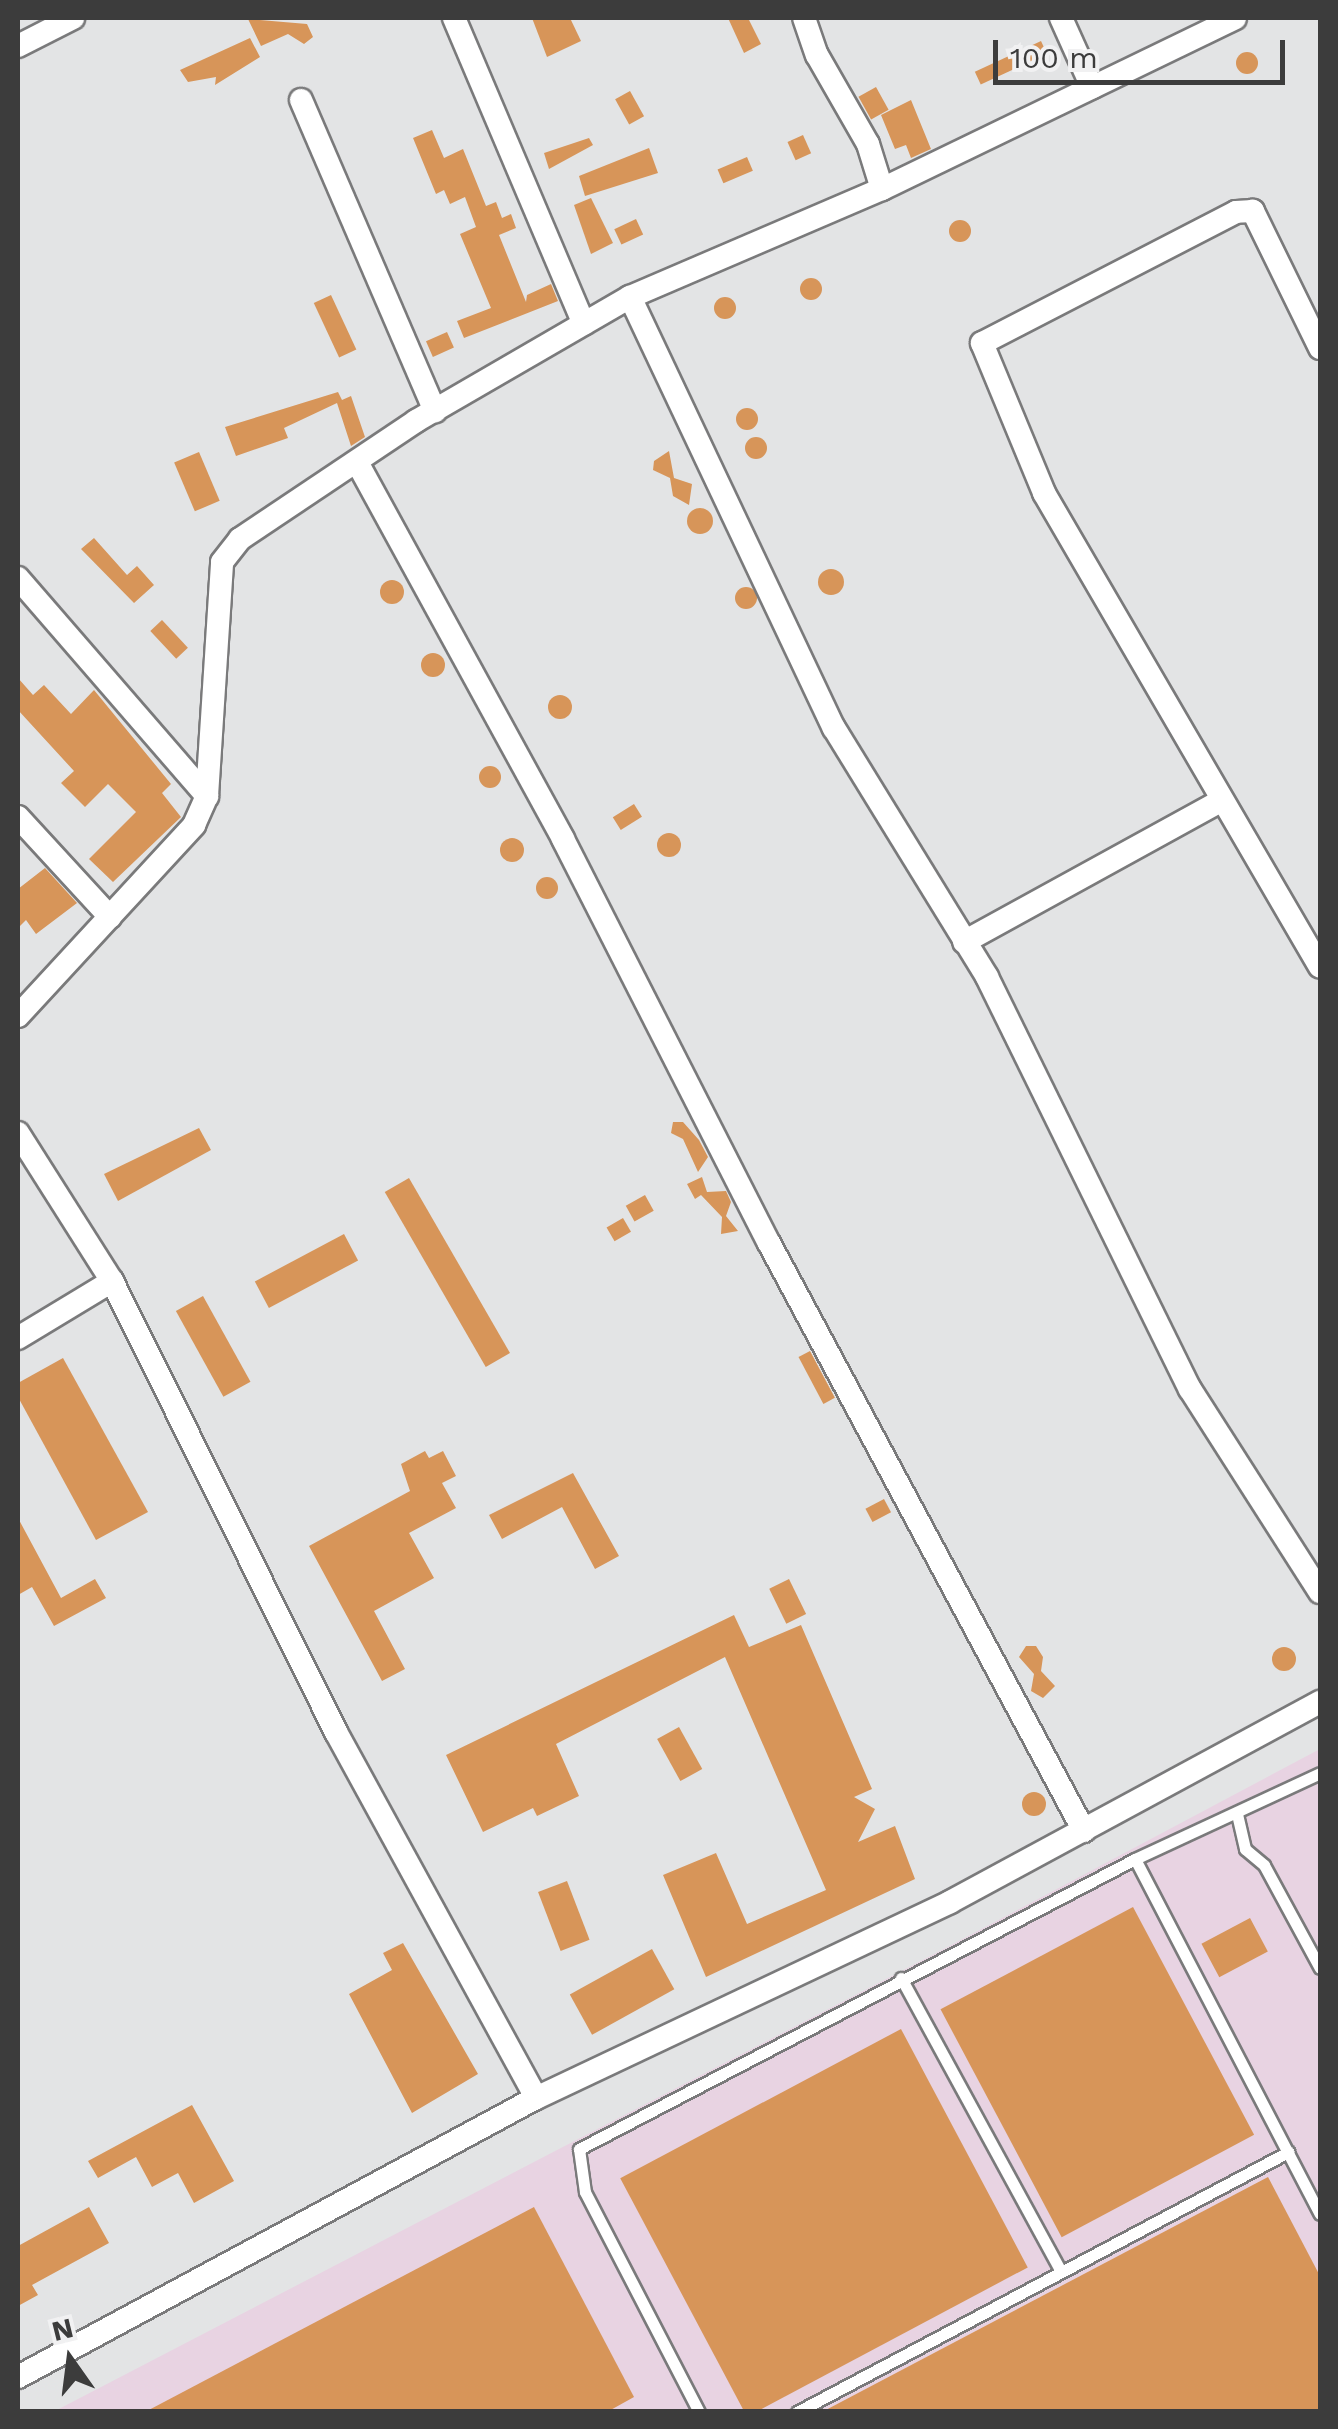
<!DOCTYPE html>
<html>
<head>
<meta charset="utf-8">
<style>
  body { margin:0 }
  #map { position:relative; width:1338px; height:2429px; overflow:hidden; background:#e3e4e5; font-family:"Work Sans",sans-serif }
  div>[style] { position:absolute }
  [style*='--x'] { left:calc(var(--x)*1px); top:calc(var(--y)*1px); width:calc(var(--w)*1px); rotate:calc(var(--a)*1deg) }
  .industrial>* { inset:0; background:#e8d3e2 }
  .building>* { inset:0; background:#d79559; transform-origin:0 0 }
  .round { border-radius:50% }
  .roads { filter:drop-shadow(2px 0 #7a7a7b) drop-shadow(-2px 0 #7a7a7b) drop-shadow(0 2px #7a7a7b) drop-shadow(0 -2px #7a7a7b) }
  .lane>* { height:11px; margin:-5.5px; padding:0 5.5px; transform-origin:5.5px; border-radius:5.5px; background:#fff }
  .street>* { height:22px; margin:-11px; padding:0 11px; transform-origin:11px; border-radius:11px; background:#fff }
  span { translate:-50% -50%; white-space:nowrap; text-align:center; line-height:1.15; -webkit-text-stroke:10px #f1f1f2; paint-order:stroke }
  .frame { position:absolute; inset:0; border:20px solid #3c3c3c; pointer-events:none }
  .north { position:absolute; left:20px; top:2309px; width:100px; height:100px; -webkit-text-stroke:8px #f1f1f2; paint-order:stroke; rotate:346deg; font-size:28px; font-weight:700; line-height:40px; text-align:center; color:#3c3c3c }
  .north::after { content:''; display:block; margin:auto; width:35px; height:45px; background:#3c3c3c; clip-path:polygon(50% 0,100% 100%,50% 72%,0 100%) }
  .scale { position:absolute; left:993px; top:40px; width:292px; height:45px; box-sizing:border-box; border:5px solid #3c3c3c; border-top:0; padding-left:12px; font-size:30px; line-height:35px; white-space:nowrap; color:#3c3c3c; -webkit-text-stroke:8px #f1f1f2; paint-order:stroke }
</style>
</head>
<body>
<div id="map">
  <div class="industrial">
    <i style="clip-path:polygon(1320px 1749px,1320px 2411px,53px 2412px,944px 1949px)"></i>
  </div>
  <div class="building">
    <i style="clip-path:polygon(532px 18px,570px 18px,581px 41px,547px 57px)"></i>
    <i style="clip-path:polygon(728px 18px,748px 18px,761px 44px,744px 53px)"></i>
    <i style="clip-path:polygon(248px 19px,307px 24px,313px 37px,304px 44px,288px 34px,261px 46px)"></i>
    <i style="clip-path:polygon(250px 38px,260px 57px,215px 85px,216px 77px,188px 82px,180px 70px)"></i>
    <i style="left:1041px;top:41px;width:14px;height:73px;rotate:65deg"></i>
    <i class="round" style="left:1236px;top:52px;width:22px;height:22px"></i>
    <i style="left:876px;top:87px;width:26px;height:20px;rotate:61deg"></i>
    <i style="left:630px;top:91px;width:29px;height:17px;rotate:61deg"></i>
    <i style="clip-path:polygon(911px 100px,931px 149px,911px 158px,906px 145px,895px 149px,881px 115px)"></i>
    <i style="clip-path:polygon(432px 130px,444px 158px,463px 149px,486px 206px,496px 202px,502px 218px,511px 214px,516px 228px,499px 235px,526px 302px,527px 295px,551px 284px,558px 301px,464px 338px,457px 321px,491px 308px,460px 234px,476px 227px,465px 197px,450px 204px,444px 190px,436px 194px,413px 138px)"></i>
    <i style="left:803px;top:135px;width:20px;height:17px;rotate:66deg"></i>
    <i style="clip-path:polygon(589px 138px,593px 145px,549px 169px,544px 153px)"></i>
    <i style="clip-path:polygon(649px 148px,658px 173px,585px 196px,579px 176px)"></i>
    <i style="left:747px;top:157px;width:15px;height:32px;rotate:67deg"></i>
    <i style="clip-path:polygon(591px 198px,613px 243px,591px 254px,574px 205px)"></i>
    <i style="left:636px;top:219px;width:17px;height:24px;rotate:65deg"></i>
    <i class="round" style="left:949px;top:220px;width:22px;height:22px"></i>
    <i class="round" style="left:800px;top:278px;width:22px;height:22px"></i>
    <i style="left:331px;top:295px;width:60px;height:19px;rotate:65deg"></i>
    <i class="round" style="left:714px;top:297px;width:22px;height:22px"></i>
    <i style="left:447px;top:332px;width:17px;height:23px;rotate:66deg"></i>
    <i style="clip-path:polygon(338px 392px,342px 400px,351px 396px,365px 437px,351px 446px,337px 403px,284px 428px,288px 438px,236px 456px,225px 427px)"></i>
    <i class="round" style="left:736px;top:408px;width:22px;height:22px"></i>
    <i class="round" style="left:745px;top:437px;width:22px;height:22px"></i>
    <i style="clip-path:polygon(669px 451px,674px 478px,692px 484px,689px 505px,673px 496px,670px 478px,653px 470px,654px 461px)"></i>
    <i style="left:199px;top:452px;width:53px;height:27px;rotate:67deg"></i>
    <i class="round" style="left:687px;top:508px;width:26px;height:26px"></i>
    <i style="clip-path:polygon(94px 538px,127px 575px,137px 566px,154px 585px,134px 603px,81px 549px)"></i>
    <i class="round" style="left:818px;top:569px;width:26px;height:26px"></i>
    <i class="round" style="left:380px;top:580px;width:24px;height:24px"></i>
    <i class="round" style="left:735px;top:587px;width:22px;height:22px"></i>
    <i style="left:162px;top:620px;width:38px;height:16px;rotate:47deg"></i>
    <i class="round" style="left:421px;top:653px;width:24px;height:24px"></i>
    <i style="clip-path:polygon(18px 678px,33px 695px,44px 685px,71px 714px,94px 690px,171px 784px,162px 793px,181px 817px,113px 882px,89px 859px,136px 812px,108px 784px,85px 807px,61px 783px,74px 771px,18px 710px)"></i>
    <i class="round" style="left:548px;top:695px;width:24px;height:24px"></i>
    <i class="round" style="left:479px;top:766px;width:22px;height:22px"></i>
    <i style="left:634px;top:804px;width:15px;height:25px;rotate:58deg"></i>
    <i class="round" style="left:657px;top:833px;width:24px;height:24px"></i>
    <i class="round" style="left:500px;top:838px;width:24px;height:24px"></i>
    <i style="clip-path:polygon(45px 868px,77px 903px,36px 934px,26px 920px,18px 928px,18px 889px)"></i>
    <i class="round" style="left:536px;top:877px;width:22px;height:22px"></i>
    <i style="clip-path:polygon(673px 1122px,683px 1122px,699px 1140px,708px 1157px,698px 1172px,683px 1139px,671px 1133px)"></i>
    <i style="clip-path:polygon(199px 1128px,211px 1150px,118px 1201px,104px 1174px)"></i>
    <i style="clip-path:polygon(702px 1177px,707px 1192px,726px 1191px,731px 1202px,726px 1216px,738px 1231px,721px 1234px,722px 1217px,701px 1195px,695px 1199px,687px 1184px)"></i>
    <i style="left:409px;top:1178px;width:202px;height:28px;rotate:60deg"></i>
    <i style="left:645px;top:1195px;width:18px;height:22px;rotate:61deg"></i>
    <i style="left:623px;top:1218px;width:16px;height:19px;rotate:60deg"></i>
    <i style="left:344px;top:1234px;width:30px;height:101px;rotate:62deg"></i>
    <i style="left:203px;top:1296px;width:98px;height:31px;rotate:61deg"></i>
    <i style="left:810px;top:1351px;width:53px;height:13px;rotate:62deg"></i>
    <i style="clip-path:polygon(63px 1358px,148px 1512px,96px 1540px,18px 1397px,18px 1383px)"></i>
    <i style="clip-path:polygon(425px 1451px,429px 1458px,443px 1451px,456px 1476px,442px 1483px,456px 1508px,409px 1533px,434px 1578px,374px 1611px,405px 1669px,382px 1681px,309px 1546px,410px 1491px,401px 1464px)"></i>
    <i style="clip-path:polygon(573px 1473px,619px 1556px,595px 1569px,562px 1507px,502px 1539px,489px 1515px)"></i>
    <i style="left:884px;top:1499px;width:15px;height:21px;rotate:62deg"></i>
    <i style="clip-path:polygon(18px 1518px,61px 1598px,95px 1579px,106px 1598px,54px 1626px,32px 1587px,18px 1595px)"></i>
    <i style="left:789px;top:1579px;width:39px;height:22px;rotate:64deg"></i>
    <i style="clip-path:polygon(734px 1615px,749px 1647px,801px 1625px,872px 1789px,854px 1797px,875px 1809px,858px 1842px,895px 1826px,915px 1879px,706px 1977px,663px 1875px,716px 1853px,747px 1924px,826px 1890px,725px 1657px,556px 1744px,579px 1796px,537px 1816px,533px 1808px,483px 1832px,446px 1755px)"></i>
    <i style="clip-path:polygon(1036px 1646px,1043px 1657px,1041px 1671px,1055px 1686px,1043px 1698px,1031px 1691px,1034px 1674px,1019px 1657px,1026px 1646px)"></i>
    <i class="round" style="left:1272px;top:1647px;width:24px;height:24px"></i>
    <i style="left:679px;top:1727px;width:48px;height:25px;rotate:61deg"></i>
    <i class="round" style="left:1022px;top:1792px;width:24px;height:24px"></i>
    <i style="left:567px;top:1881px;width:63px;height:31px;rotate:69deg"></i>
    <i style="left:1133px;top:1907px;width:258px;height:218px;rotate:62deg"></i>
    <i style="left:1250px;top:1918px;width:38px;height:55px;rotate:62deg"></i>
    <i style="clip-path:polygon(403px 1943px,478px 2074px,412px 2113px,349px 1994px,392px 1970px,383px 1953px)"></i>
    <i style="left:652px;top:1949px;width:46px;height:94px;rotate:61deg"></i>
    <i style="left:901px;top:2029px;width:270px;height:318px;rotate:62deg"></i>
    <i style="clip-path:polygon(192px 2105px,234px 2181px,194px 2203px,178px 2173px,152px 2187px,136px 2157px,98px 2178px,88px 2161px)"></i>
    <i style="clip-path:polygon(1268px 2177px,1320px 2276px,1320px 2412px,822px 2412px)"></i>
    <i style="clip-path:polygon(89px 2207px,109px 2243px,32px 2285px,38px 2295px,18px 2306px,18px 2246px)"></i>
    <i style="clip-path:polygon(534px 2207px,634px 2397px,607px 2412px,145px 2412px)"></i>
  </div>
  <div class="roads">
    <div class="lane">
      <i style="--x:1237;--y:1814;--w:36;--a:77"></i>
      <i style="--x:1245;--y:1849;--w:25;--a:40"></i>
      <i style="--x:1264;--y:1865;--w:117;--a:61.5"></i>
      <i style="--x:1135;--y:1859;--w:400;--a:62.5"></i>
      <i style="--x:901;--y:1978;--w:332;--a:61.4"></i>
      <i style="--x:699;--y:2412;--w:248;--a:-117.4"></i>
      <i style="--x:585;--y:2192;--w:43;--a:-97.9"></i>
      <i style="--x:579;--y:2149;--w:627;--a:-27.55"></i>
      <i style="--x:1135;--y:1859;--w:204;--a:-24.9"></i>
      <i style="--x:797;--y:2412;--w:556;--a:-27.9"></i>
    </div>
    <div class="street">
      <i style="--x:454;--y:18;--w:332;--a:67"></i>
      <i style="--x:804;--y:18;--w:39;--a:71"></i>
      <i style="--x:817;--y:55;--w:103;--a:60.2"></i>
      <i style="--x:868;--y:144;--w:47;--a:72.7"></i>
      <i style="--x:1061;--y:18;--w:76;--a:65.8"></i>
      <i style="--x:18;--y:46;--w:62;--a:-27"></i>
      <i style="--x:301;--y:100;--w:339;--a:66.7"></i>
      <i style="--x:630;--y:297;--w:477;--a:64.7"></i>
      <i style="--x:834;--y:728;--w:292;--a:58.4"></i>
      <i style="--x:987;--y:977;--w:459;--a:63.8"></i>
      <i style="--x:1190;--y:1389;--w:241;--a:57.4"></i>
      <i style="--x:1320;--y:348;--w:153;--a:-116.1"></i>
      <i style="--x:1253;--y:211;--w:17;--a:177"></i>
      <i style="--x:1236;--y:212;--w:286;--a:152.7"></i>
      <i style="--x:982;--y:343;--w:162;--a:67.5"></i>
      <i style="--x:1044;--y:493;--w:548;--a:59.79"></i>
      <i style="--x:358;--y:464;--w:427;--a:61.3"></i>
      <i style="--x:563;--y:839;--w:453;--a:63"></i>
      <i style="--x:769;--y:1243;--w:667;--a:61.82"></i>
      <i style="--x:18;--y:578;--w:289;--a:49.1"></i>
      <i style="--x:18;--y:817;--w:136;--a:47.4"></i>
      <i style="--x:964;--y:942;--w:293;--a:-28.8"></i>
      <i style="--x:18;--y:1016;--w:260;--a:-47.3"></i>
      <i style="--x:194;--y:825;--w:32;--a:-66"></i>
      <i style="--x:207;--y:796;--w:234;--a:-86.3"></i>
      <i style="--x:222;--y:562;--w:29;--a:-52"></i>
      <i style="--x:240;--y:539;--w:212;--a:-33.8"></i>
      <i style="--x:416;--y:421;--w:247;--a:-30.1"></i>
      <i style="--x:630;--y:297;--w:274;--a:-23.2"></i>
      <i style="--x:882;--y:189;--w:392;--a:-25.8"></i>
      <i style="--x:18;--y:1133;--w:175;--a:57.6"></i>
      <i style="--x:112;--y:1281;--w:504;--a:63.59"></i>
      <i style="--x:336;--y:1732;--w:417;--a:61.3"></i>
      <i style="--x:18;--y:1338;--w:110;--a:-31.2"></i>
      <i style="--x:18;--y:2377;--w:588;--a:-28.31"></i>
      <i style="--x:536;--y:2098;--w:458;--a:-25.3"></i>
      <i style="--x:950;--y:1902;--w:421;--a:-28.4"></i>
    </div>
  </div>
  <div class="frame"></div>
  <div class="north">N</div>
  <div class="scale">100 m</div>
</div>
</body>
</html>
